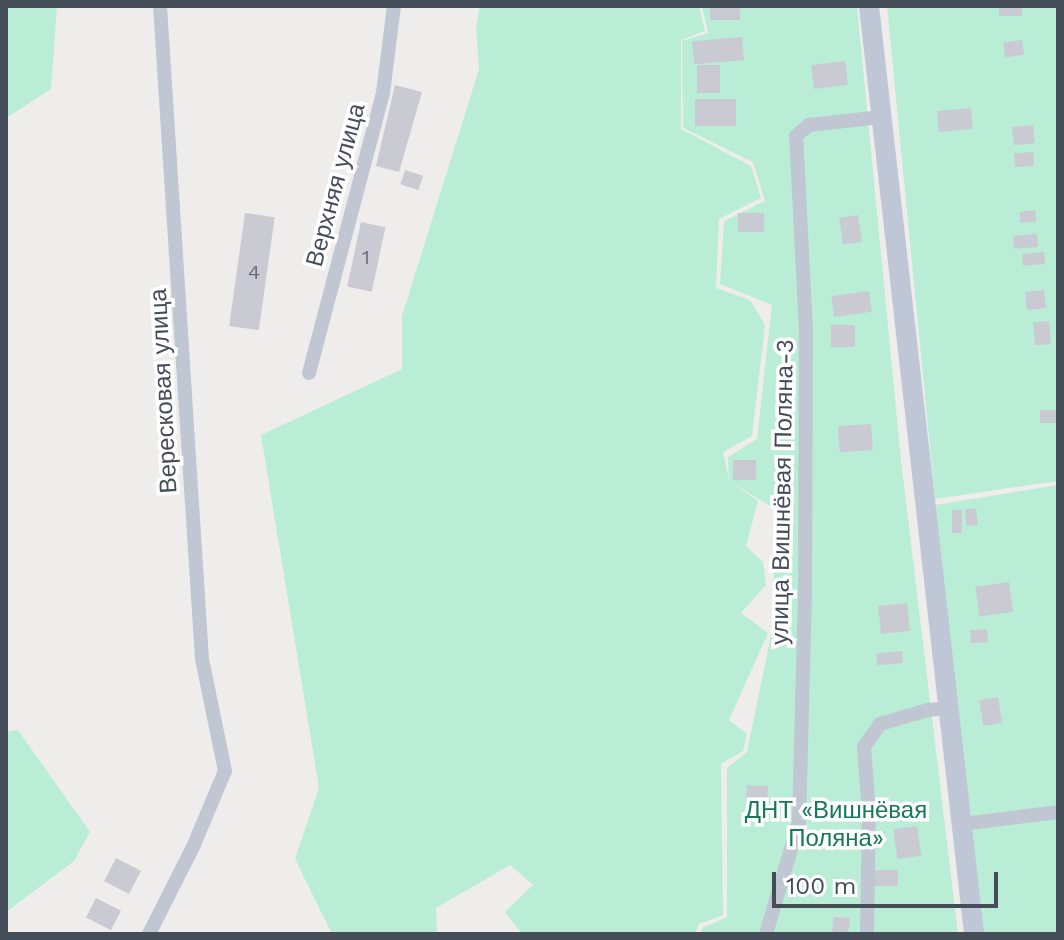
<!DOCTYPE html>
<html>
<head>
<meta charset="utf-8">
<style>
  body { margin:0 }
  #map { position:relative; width:1064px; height:940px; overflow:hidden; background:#efedec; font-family:"Work Sans",sans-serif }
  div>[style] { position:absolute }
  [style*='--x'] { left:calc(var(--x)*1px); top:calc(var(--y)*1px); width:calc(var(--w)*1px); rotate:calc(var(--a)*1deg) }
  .green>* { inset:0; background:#baedd5 }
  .building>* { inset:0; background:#c9cad2; transform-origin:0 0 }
  .minor>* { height:14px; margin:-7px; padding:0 7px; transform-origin:7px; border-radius:7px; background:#c0c6d2 }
  .secondary>* { height:20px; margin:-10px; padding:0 10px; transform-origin:10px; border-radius:10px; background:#bfc6d6 }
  span { translate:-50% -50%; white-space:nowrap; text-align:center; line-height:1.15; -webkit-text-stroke:7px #fff; paint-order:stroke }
  .number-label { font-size:20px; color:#666c77 }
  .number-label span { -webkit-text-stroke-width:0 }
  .street-label { font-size:24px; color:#454d59 }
  .park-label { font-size:24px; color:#177956 }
  .frame { position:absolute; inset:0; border:8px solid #454d59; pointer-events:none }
  .scale { position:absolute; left:772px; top:872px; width:226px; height:36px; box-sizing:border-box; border:4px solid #454d59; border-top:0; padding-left:10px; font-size:24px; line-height:28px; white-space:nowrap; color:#454d59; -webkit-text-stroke:6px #fff; paint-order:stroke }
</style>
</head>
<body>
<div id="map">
  <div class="green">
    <i style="clip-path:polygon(6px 6px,57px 6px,51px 89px,6px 118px)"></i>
    <i style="clip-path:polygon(480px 6px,699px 6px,705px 31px,681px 40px,681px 129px,751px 166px,761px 198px,719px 219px,716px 288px,750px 300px,765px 325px,752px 436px,723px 452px,729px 480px,728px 457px,757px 439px,772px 305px,720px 284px,724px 221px,765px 201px,753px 162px,683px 128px,682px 41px,708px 33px,702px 6px,857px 6px,901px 460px,958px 934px,700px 934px,702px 928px,727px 917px,727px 768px,747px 752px,771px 635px,777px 510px,729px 481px,758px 501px,746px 546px,763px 562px,766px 585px,741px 613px,768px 633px,729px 720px,747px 734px,743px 751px,721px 764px,723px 915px,699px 924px,695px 934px,522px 934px,505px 912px,533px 885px,510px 865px,436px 908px,437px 934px,332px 934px,295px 859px,319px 788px,261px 435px,402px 369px,402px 316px,479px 69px,476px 28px)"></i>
    <i style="clip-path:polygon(887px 6px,1058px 6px,1058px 481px,935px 499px)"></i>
    <i style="clip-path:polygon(1058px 485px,1058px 934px,972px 934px,929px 506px)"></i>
    <i style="clip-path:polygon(18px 730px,90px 832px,74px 861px,6px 912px,6px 732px)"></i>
  </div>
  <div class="building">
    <i style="left:710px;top:6px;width:30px;height:14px"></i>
    <i style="left:999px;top:6px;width:23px;height:10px"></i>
    <i style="left:742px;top:37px;width:23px;height:50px;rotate:85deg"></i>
    <i style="left:1022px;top:40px;width:15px;height:19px;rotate:82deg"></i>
    <i style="left:845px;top:61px;width:24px;height:34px;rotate:83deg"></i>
    <i style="left:697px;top:65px;width:23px;height:28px"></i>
    <i style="clip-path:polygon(395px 85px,422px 92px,399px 172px,376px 166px)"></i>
    <i style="left:736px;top:99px;width:27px;height:41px;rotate:90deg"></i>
    <i style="left:971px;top:108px;width:21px;height:34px;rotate:85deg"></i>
    <i style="left:1033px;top:125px;width:18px;height:21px;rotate:84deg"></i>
    <i style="left:1033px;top:152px;width:14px;height:19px;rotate:86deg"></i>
    <i style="left:405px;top:170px;width:19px;height:15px;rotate:18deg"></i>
    <i style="clip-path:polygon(1035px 210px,1036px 222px,1020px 223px,1020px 212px)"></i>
    <i style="left:245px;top:213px;width:30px;height:114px;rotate:8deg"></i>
    <i style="left:764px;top:213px;width:19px;height:26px;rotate:90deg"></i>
    <i style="left:858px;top:215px;width:27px;height:19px;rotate:82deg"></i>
    <i style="left:361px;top:222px;width:25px;height:66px;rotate:12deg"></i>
    <i style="left:1037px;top:234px;width:13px;height:24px;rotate:86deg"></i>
    <i style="left:1044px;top:252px;width:12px;height:22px;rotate:85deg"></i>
    <i style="left:1044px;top:290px;width:18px;height:19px;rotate:84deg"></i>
    <i style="left:869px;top:291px;width:21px;height:38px;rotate:82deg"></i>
    <i style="left:1049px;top:321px;width:23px;height:16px;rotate:85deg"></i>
    <i style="left:831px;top:325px;width:24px;height:22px"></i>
    <i style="left:1058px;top:410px;width:13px;height:18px;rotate:90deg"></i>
    <i style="left:871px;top:424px;width:26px;height:33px;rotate:86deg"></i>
    <i style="left:733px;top:460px;width:23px;height:20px"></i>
    <i style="clip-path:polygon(965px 509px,976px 509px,978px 525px,966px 526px)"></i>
    <i style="left:952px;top:510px;width:10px;height:23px"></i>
    <i style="left:1009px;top:582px;width:30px;height:34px;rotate:82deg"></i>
    <i style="left:907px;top:603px;width:28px;height:29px;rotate:84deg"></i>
    <i style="left:987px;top:629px;width:13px;height:17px;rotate:86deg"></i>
    <i style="left:902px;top:651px;width:12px;height:26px;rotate:85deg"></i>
    <i style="left:998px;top:697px;width:26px;height:19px;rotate:81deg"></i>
    <i style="left:747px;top:785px;width:21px;height:19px;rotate:3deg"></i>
    <i style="left:917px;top:826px;width:30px;height:24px;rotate:82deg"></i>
    <i style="left:116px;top:858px;width:28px;height:26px;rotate:27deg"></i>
    <i style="left:871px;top:870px;width:27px;height:16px"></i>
    <i style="left:96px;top:898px;width:28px;height:22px;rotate:27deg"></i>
    <i style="clip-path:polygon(834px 917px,850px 918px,848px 934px,832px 934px)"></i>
  </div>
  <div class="minor">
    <i style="--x:309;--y:373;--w:290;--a:-75.2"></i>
    <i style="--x:383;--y:93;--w:88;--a:-82.8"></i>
    <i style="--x:963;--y:824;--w:96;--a:-7.2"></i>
    <i style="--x:149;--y:934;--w:97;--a:-63.2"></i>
    <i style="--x:193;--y:847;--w:82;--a:-67.2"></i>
    <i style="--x:225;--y:771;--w:114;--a:-101.6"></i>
    <i style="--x:202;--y:659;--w:654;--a:-93.68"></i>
    <i style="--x:766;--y:934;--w:117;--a:-73.6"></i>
    <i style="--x:799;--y:822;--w:230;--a:-88.5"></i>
    <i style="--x:805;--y:592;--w:261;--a:-89.8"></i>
    <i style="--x:806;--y:331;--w:195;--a:-92.9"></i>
    <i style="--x:796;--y:136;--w:17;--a:-40"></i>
    <i style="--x:809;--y:125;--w:73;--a:-6.3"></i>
    <i style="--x:867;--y:934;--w:122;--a:-89.1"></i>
    <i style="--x:869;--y:812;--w:65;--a:-94.4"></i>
    <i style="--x:864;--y:747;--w:28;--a:-55"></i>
    <i style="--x:880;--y:724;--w:50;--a:-16.3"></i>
    <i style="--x:928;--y:710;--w:22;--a:-5"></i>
  </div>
  <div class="secondary">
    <i style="--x:869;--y:6;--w:934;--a:83.54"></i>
  </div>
  <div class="number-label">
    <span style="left:366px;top:257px">1</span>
    <span style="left:254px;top:272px">4</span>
  </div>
  <div class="street-label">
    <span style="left:336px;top:185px;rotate:-75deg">Верхняя улица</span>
    <span style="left:164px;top:391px;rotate:-93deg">Вересковая улица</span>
    <span style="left:783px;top:492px;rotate:-89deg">улица Вишнёвая Поляна-3</span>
  </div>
  <div class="park-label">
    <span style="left:836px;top:825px">ДНТ «Вишнёвая<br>Поляна»</span>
  </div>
  <div class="frame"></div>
  <div class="scale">100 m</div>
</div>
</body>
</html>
